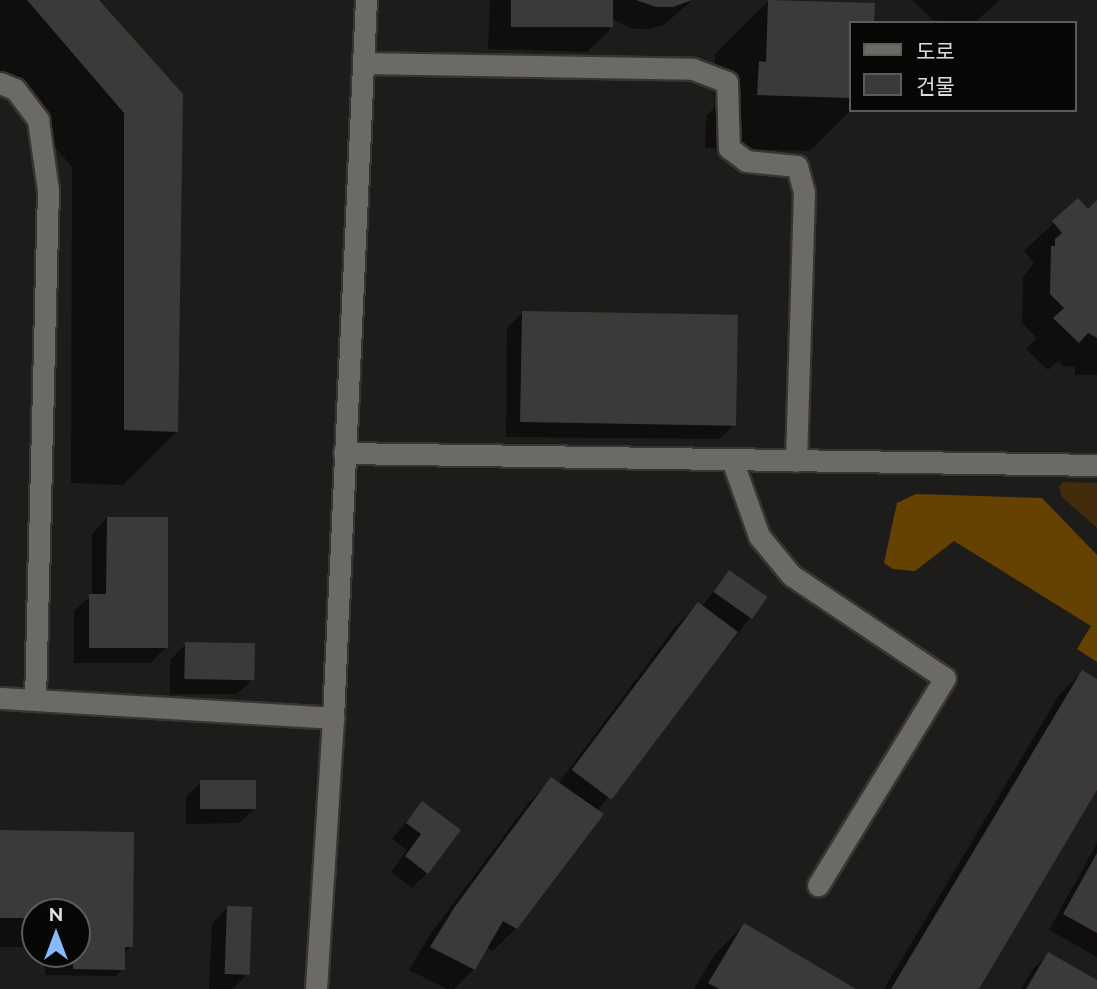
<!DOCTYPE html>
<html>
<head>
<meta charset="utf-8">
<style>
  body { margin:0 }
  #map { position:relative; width:1097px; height:989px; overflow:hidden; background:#1d1c1a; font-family:Raleway,"Noto Sans KR",sans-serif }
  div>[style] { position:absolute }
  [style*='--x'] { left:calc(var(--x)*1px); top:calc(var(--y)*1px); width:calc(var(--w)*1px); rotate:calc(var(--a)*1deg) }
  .green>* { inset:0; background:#422c0c }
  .forest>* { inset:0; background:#664202 }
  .shadow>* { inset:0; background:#0007 }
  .building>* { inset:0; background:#3c3a38; transform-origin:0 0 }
  .roads { filter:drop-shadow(2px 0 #373534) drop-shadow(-2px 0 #373534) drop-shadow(0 2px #373534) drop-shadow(0 -2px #373534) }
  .minor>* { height:21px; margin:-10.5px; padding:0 10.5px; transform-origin:10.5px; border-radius:10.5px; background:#6c6a67 }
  span { translate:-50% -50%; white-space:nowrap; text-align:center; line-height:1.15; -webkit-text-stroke:5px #070706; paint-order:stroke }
  .legend { position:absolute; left:849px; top:21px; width:228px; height:91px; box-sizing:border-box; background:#070706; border:2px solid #5d5c5b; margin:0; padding:9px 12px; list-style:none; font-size:21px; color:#dddcdb }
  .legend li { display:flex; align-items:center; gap:14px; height:35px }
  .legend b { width:35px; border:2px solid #5d5c5b }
  .north { position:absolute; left:21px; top:898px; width:70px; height:70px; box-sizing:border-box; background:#070706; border:2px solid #5d5c5b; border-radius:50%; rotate:0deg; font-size:19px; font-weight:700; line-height:28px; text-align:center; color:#dddcdb }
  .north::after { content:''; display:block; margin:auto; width:24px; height:32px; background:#86bbfb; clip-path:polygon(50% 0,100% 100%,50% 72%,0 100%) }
</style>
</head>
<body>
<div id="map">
  <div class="green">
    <i style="clip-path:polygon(1063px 482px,1097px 483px,1097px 528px,1062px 497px,1059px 487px)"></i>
  </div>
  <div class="forest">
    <i style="clip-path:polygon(916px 494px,1042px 498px,1097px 555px,1097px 662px,1077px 649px,1091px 626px,954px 541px,915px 571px,893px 569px,884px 563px,897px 503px)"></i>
  </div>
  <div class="shadow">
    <i style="clip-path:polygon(0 0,97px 0,181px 95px,176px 432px,123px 485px,71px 483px,72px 167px,0 82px)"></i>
    <i style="clip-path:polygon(490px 0,692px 0,664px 25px,649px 29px,633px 29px,610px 18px,610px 30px,587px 52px,488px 49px)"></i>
    <i style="clip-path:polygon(912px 0,1000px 0,976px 21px,962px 23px,933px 20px)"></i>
    <i style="clip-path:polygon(768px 1px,850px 23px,851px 110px,810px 151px,705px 148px,706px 116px,714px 108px,715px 54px)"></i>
    <i style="clip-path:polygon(1078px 200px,1088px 211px,1097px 202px,1097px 375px,1075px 375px,1075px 367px,1063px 366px,1058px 361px,1048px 370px,1026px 349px,1037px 338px,1022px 323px,1023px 277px,1034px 263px,1024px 251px)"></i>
    <i style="clip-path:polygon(522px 313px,735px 424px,719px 439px,506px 437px,507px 328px)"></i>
    <i style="clip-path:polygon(107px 518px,166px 648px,150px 663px,74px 663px,74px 611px,92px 595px,92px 534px)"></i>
    <i style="clip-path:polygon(729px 573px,766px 598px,597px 811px,601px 814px,516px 928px,493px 951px,486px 947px,474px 969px,454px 989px,447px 989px,409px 970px,431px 933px,529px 802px,551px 780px,558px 784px,675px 627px,698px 604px,701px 607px)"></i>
    <i style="clip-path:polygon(186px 644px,253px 679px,237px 694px,170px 694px,170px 660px)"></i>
    <i style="clip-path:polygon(1082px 672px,1097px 681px,1097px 787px,977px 989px,884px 989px,1059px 695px)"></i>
    <i style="clip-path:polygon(201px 782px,255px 808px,239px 823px,186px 824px,186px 797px)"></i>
    <i style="clip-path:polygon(422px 803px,427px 873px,412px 888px,391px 872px,407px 850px,392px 839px)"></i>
    <i style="clip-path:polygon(0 832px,131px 946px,123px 954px,123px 969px,116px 976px,45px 975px,46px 954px,77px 954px,77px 912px,35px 912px,35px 947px,0 947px)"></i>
    <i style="clip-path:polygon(1097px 843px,1097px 957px,1049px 930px)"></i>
    <i style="clip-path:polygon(227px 908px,247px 974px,233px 989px,209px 989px,212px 924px)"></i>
    <i style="clip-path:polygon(744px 925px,853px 989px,694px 989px,715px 954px)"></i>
    <i style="clip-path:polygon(1048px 954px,1097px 982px,1097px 989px,1021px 989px,1032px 970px)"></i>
  </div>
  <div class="building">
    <i style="clip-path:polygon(27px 0,99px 0,183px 94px,178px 432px,124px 430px,124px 113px)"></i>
    <i style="left:511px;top:0;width:102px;height:27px"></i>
    <i style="clip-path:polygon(636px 0,692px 0,673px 7px,656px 7px)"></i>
    <i style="clip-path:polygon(768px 0,875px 3px,874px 23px,850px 23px,850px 98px,757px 95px,759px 61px,766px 62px)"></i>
    <i style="clip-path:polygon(1078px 198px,1088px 209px,1097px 200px,1097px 338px,1088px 333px,1079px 343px,1053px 318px,1064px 308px,1050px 294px,1051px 246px,1055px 246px,1055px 239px,1062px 233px,1052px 221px)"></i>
    <i style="left:522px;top:311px;width:216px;height:111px;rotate:1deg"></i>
    <i style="clip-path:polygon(107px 517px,168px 517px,168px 648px,89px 648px,89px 594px,106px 594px)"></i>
    <i style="left:729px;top:570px;width:47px;height:27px;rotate:35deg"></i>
    <i style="left:698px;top:602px;width:50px;height:210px;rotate:37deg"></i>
    <i style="left:185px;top:642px;width:70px;height:37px;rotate:1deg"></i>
    <i style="clip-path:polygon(1082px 670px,1097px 679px,1097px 790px,979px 989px,891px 989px)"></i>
    <i style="clip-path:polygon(551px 777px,604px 814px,517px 929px,503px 921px,475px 970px,430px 947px,454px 908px)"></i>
    <i style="left:200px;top:780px;width:56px;height:29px"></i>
    <i style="clip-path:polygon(422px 801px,461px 830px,428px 874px,405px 856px,421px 834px,406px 823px)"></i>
    <i style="clip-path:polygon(0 830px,134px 832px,133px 947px,125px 947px,125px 970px,73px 969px,73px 954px,77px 954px,77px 912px,35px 912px,35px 918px,0 918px)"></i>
    <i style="clip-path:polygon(1097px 853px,1097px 933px,1063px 914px)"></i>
    <i style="left:227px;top:906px;width:25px;height:68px;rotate:2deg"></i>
    <i style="clip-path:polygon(744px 923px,856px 989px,719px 989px,708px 983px)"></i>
    <i style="clip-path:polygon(1048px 952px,1097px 980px,1097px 989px,1026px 989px)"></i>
  </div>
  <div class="roads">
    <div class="minor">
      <i style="--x:363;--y:63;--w:330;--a:1"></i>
      <i style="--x:693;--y:69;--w:36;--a:21"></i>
      <i style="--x:727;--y:82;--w:66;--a:88.3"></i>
      <i style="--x:729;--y:148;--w:21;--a:37"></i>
      <i style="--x:746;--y:161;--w:51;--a:5.6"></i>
      <i style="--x:797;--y:166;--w:27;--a:75"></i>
      <i style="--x:804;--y:192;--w:269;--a:91.7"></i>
      <i style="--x:0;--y:83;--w:16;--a:22"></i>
      <i style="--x:15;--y:89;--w:39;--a:53"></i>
      <i style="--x:38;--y:120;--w:71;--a:81.9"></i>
      <i style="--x:48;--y:190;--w:509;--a:91.46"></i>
      <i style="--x:344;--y:453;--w:753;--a:0.91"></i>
      <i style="--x:732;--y:460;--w:81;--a:70.4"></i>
      <i style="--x:759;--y:536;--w:50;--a:50.6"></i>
      <i style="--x:791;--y:575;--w:185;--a:33.8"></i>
      <i style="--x:945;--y:678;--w:243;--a:121.5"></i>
      <i style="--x:0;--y:698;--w:334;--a:3.4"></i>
      <i style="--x:316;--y:989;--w:272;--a:-86.4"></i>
      <i style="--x:333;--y:718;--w:719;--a:-87.37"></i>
    </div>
  </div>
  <ul class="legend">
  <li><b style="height:9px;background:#6c6a67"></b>도로</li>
  <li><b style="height:19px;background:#3c3a38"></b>건물</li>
  </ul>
  <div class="north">N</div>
</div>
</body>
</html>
